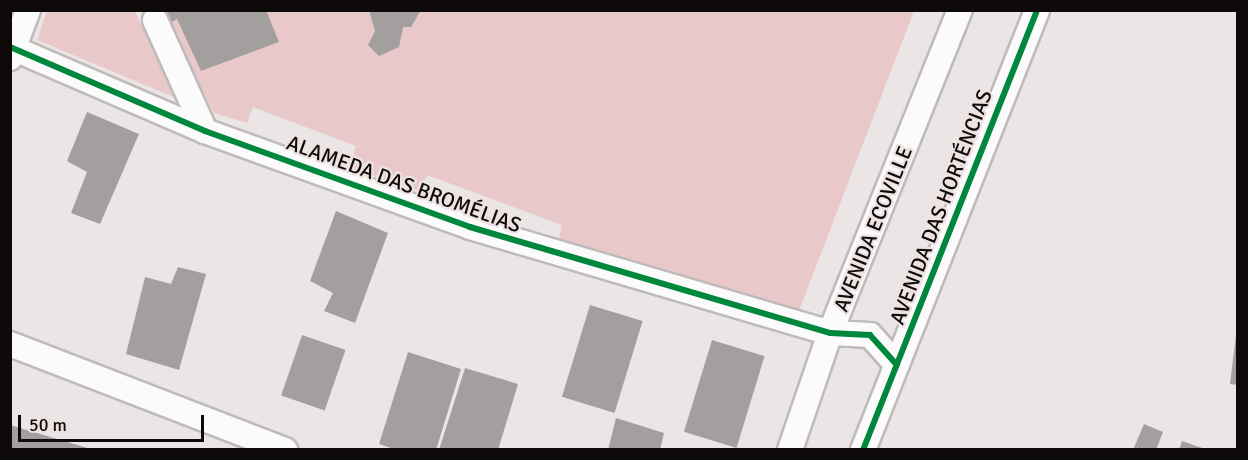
<!DOCTYPE html>
<html>
<head>
<meta charset="utf-8">
<style>
  body { margin:0 }
  #map { position:relative; width:1248px; height:460px; overflow:hidden; background:#ebe5e5; font-family:Signika,sans-serif }
  div>[style] { position:absolute }
  [style*='--x'] { left:calc(var(--x)*1px); top:calc(var(--y)*1px); width:calc(var(--w)*1px); rotate:calc(var(--a)*1deg) }
  .green>* { inset:0; background:#e9c8ca }
  .building>* { inset:0; background:#a49f9f; transform-origin:0 0 }
  .roads { filter:drop-shadow(2px 0 #bfbbbb) drop-shadow(-2px 0 #bfbbbb) drop-shadow(0 2px #bfbbbb) drop-shadow(0 -2px #bfbbbb) }
  .minor>* { height:24px; margin:-12px; padding:0 12px; transform-origin:12px; border-radius:12px; background:#fcfbfb }
  .cycleway>* { height:6px; margin:-3px; padding:0 3px; transform-origin:3px; border-radius:3px; background:#00873e }
  span { translate:-50% -50%; white-space:nowrap; text-align:center; line-height:1.15; -webkit-text-stroke:4.5px #eee2e2; paint-order:stroke }
  .street-label { font-size:21px; color:#0e0a0a }
  .frame { position:absolute; inset:0; border:12px solid #0e0a0a; pointer-events:none }
  .scale { position:absolute; left:18px; top:415px; width:186px; height:27px; box-sizing:border-box; border:3px solid #0e0a0a; border-top:0; padding-left:8px; font-size:18px; line-height:21px; white-space:nowrap; color:#0e0a0a; -webkit-text-stroke:4px #eee2e2; paint-order:stroke }
</style>
</head>
<body>
<div id="map">
  <div class="green">
    <i style="clip-path:polygon(47px 11px,135px 11px,176px 98px,37px 40px)"></i>
    <i style="clip-path:polygon(163px 11px,914px 11px,797px 316px,558px 243px,562px 225px,427px 175px,420px 191px,350px 168px,356px 146px,253px 107px,247px 123px,214px 113px)"></i>
  </div>
  <div class="building">
    <i style="clip-path:polygon(163px 10px,266px 10px,279px 42px,201px 71px,177px 19px,169px 24px)"></i>
    <i style="clip-path:polygon(369px 10px,421px 10px,411px 27px,403px 27px,399px 47px,379px 56px,368px 45px,375px 31px)"></i>
    <i style="clip-path:polygon(87px 112px,139px 134px,100px 224px,71px 213px,87px 172px,67px 161px)"></i>
    <i style="clip-path:polygon(336px 211px,388px 233px,355px 323px,324px 311px,333px 293px,310px 281px)"></i>
    <i style="clip-path:polygon(178px 267px,206px 274px,179px 370px,126px 354px,145px 277px,171px 284px)"></i>
    <i style="left:590px;top:305px;width:55px;height:96px;rotate:17deg"></i>
    <i style="left:302px;top:335px;width:46px;height:64px;rotate:19deg"></i>
    <i style="clip-path:polygon(1236px 335px,1238px 335px,1238px 385px,1230px 384px)"></i>
    <i style="left:712px;top:340px;width:55px;height:96px;rotate:17deg"></i>
    <i style="clip-path:polygon(408px 352px,461px 369px,436px 450px,397px 450px,379px 444px)"></i>
    <i style="clip-path:polygon(465px 368px,518px 384px,498px 450px,439px 450px)"></i>
    <i style="clip-path:polygon(616px 418px,664px 433px,660px 450px,608px 450px)"></i>
    <i style="clip-path:polygon(1144px 424px,1163px 432px,1156px 450px,1133px 450px)"></i>
    <i style="clip-path:polygon(10px 425px,91px 449px,90px 450px,10px 450px)"></i>
    <i style="clip-path:polygon(1182px 441px,1205px 449px,1204px 450px,1179px 450px)"></i>
  </div>
  <div class="roads">
    <div class="minor">
      <i style="--x:155;--y:20;--w:122;--a:65.8"></i>
      <i style="--x:10;--y:47;--w:212;--a:23.3"></i>
      <i style="--x:205;--y:131;--w:282;--a:19.9"></i>
      <i style="--x:470;--y:227;--w:375;--a:16.4"></i>
      <i style="--x:830;--y:333;--w:40;--a:2.9"></i>
      <i style="--x:870;--y:335;--w:40;--a:48"></i>
      <i style="--x:10;--y:58;--w:51;--a:-69.4"></i>
      <i style="--x:10;--y:344;--w:295;--a:21.1"></i>
      <i style="--x:790;--y:450;--w:124;--a:-71.1"></i>
      <i style="--x:830;--y:333;--w:348;--a:-68.1"></i>
      <i style="--x:863;--y:450;--w:473;--a:-68.4"></i>
    </div>
  </div>
  <div class="cycleway">
    <i style="--x:10;--y:47;--w:212;--a:23.3"></i>
    <i style="--x:205;--y:131;--w:282;--a:19.9"></i>
    <i style="--x:470;--y:227;--w:375;--a:16.4"></i>
    <i style="--x:830;--y:333;--w:40;--a:2.9"></i>
    <i style="--x:870;--y:335;--w:40;--a:48"></i>
    <i style="--x:863;--y:450;--w:473;--a:-68.4"></i>
  </div>
  <div class="street-label">
    <span style="left:404px;top:184px;rotate:20deg">ALAMEDA DAS BROMÉLIAS</span>
    <span style="left:941px;top:207px;rotate:-69deg">AVENIDA DAS HORTÉNCIAS</span>
    <span style="left:873px;top:229px;rotate:-68deg">AVENIDA ECOVILLE</span>
  </div>
  <div class="frame"></div>
  <div class="scale">50 m</div>
</div>
</body>
</html>
